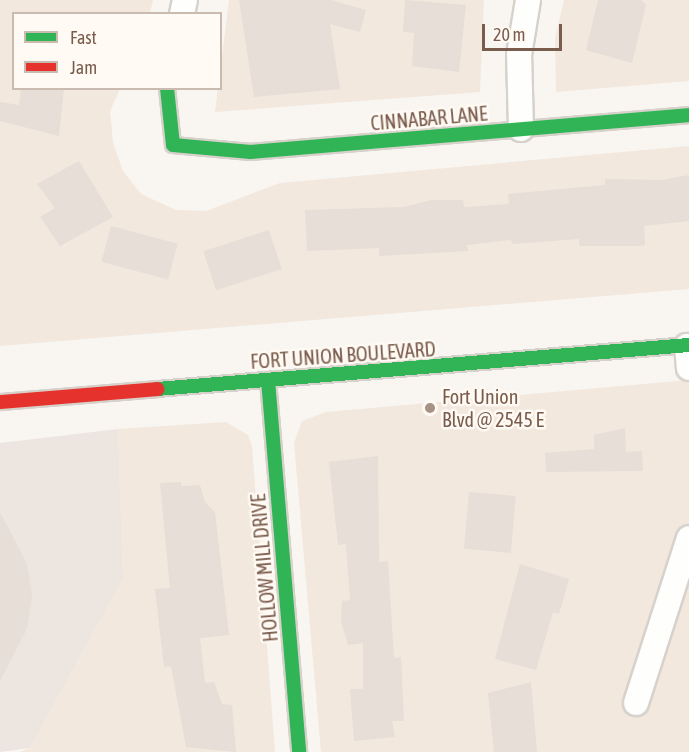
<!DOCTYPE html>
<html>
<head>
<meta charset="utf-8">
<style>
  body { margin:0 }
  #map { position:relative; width:689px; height:752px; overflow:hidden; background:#f9f5f0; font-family:"Asap Condensed",sans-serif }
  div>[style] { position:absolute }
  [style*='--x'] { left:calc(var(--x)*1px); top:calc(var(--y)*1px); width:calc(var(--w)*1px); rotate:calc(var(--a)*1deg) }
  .residential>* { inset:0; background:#f2e8de }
  .industrial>* { inset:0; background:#ede5e0 }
  .building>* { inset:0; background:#e6ded7; transform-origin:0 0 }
  .roads { filter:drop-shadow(2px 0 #d7d1cb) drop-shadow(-2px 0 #d7d1cb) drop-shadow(0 2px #d7d1cb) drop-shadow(0 -2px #d7d1cb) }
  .street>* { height:24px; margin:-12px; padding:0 12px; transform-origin:12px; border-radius:12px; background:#fefefd }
  .fast>* { height:14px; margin:-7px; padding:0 7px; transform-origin:7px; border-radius:7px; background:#30b455 }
  .jam>* { height:14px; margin:-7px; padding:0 7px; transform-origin:7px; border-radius:7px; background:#e5322d }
  .dots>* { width:16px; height:16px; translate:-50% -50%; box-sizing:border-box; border:3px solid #fffaf3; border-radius:50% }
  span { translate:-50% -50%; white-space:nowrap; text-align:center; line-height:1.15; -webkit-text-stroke:5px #fffaf3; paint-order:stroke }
  .street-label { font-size:20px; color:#7a5c4d }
  .poi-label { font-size:20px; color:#7a5c4d }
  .left { translate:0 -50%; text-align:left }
  .legend { position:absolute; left:12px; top:12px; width:210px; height:78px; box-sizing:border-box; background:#fffaf3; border:2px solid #cabbb1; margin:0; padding:8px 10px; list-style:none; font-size:18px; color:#7a5c4d }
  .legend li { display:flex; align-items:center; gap:12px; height:30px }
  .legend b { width:30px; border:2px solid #cabbb1 }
  .scale { position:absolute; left:482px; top:24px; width:80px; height:27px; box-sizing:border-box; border:3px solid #7a5c4d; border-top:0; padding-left:8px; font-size:18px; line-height:21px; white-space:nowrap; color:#7a5c4d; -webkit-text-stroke:4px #fffaf3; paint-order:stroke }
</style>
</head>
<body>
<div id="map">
  <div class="residential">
    <i style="clip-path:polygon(0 0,153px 0,150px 13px,14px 14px,14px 88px,120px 89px,110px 111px,113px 143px,123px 171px,141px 194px,176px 210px,206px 211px,280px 183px,689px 146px,689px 289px,0 346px)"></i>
    <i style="clip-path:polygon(229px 0,484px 0,480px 92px,215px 112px)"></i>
    <i style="clip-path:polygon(564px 0,689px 0,689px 81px,556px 92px,555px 38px)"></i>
    <i style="clip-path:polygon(689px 380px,689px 752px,321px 752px,294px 443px,302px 421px,326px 412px)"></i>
    <i style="clip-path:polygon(226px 422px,248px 435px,252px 446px,275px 752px,20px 752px,30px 748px,123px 579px,118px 429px)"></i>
  </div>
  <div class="industrial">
    <i style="clip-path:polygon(118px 429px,123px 579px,30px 748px,0 752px,0 443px)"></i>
  </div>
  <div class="building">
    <i style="clip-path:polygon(239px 0,331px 0,366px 10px,360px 32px,330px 24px,340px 89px,254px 97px)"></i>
    <i style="clip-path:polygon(405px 0,466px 5px,459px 72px,412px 66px,414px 33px,403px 32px)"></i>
    <i style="clip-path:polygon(598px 0,641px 0,646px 5px,632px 63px,586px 50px)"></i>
    <i style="clip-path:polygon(21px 88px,64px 88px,59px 136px,0 121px,0 102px,19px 105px)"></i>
    <i style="clip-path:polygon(79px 161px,113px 217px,60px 246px,40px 217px,55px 208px,37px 184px)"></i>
    <i style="clip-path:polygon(689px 175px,689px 221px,644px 226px,645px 245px,640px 246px,579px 246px,579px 239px,512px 244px,511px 240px,467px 245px,468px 251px,379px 256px,379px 248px,307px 251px,305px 210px,404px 207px,431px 200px,463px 200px,464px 207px,509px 204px,508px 194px,605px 185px,605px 179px,661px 180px)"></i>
    <i style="left:111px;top:226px;width:69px;height:37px;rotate:15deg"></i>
    <i style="left:269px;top:230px;width:41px;height:69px;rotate:72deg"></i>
    <i style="clip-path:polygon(625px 428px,626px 452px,642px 451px,643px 471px,546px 472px,545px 453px,594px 449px,594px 435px)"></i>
    <i style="clip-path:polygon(378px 456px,379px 562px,388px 561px,394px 658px,401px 657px,404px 721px,392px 721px,395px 737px,354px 741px,350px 689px,363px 689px,363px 643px,348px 645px,341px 621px,342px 601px,350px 600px,346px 544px,338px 545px,329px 462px)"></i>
    <i style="clip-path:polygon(181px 482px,181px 486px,200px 485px,205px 502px,215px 512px,229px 635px,200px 638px,205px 683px,214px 682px,222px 704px,232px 705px,236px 752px,186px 747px,171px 666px,164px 667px,155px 589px,170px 588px,160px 483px)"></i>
    <i style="left:469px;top:492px;width:47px;height:57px;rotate:5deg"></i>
    <i style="clip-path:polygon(0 512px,27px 564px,32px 596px,27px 629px,0 681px)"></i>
    <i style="clip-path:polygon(520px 564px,569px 579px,559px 614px,553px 612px,536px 670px,495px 659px)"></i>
    <i style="clip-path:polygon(531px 682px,537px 752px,494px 752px,488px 693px)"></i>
  </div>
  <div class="roads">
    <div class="street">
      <i style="--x:182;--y:14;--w:14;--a:-78"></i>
      <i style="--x:521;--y:129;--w:74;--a:-91.5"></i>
      <i style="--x:519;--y:55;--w:56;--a:-80.7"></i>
      <i style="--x:687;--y:346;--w:22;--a:85"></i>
      <i style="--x:636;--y:703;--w:173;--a:-72.2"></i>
    </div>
    <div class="fast">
      <i style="--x:167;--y:88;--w:57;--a:84"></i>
      <i style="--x:173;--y:145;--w:78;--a:5.1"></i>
      <i style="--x:251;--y:152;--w:440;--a:-4.8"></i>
      <i style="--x:268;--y:380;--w:373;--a:85.2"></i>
      <i style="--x:157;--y:389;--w:534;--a:-4.73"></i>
    </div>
    <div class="jam">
      <i style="--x:0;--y:402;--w:158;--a:-4.7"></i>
    </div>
  </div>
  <div class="dots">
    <i style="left:430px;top:408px;background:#a69286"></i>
  </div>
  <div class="street-label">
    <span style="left:429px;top:118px;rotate:-5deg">CINNABAR LANE</span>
    <span style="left:343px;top:355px;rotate:-4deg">FORT UNION BOULEVARD</span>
    <span style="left:264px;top:568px;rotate:-95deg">HOLLOW MILL DRIVE</span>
  </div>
  <div class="poi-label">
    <span class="left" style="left:442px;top:408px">Fort Union<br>Blvd @ 2545 E</span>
  </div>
  <ul class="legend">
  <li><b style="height:8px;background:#30b455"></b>Fast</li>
  <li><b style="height:8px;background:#e5322d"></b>Jam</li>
  </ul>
  <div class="scale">20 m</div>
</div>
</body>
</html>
